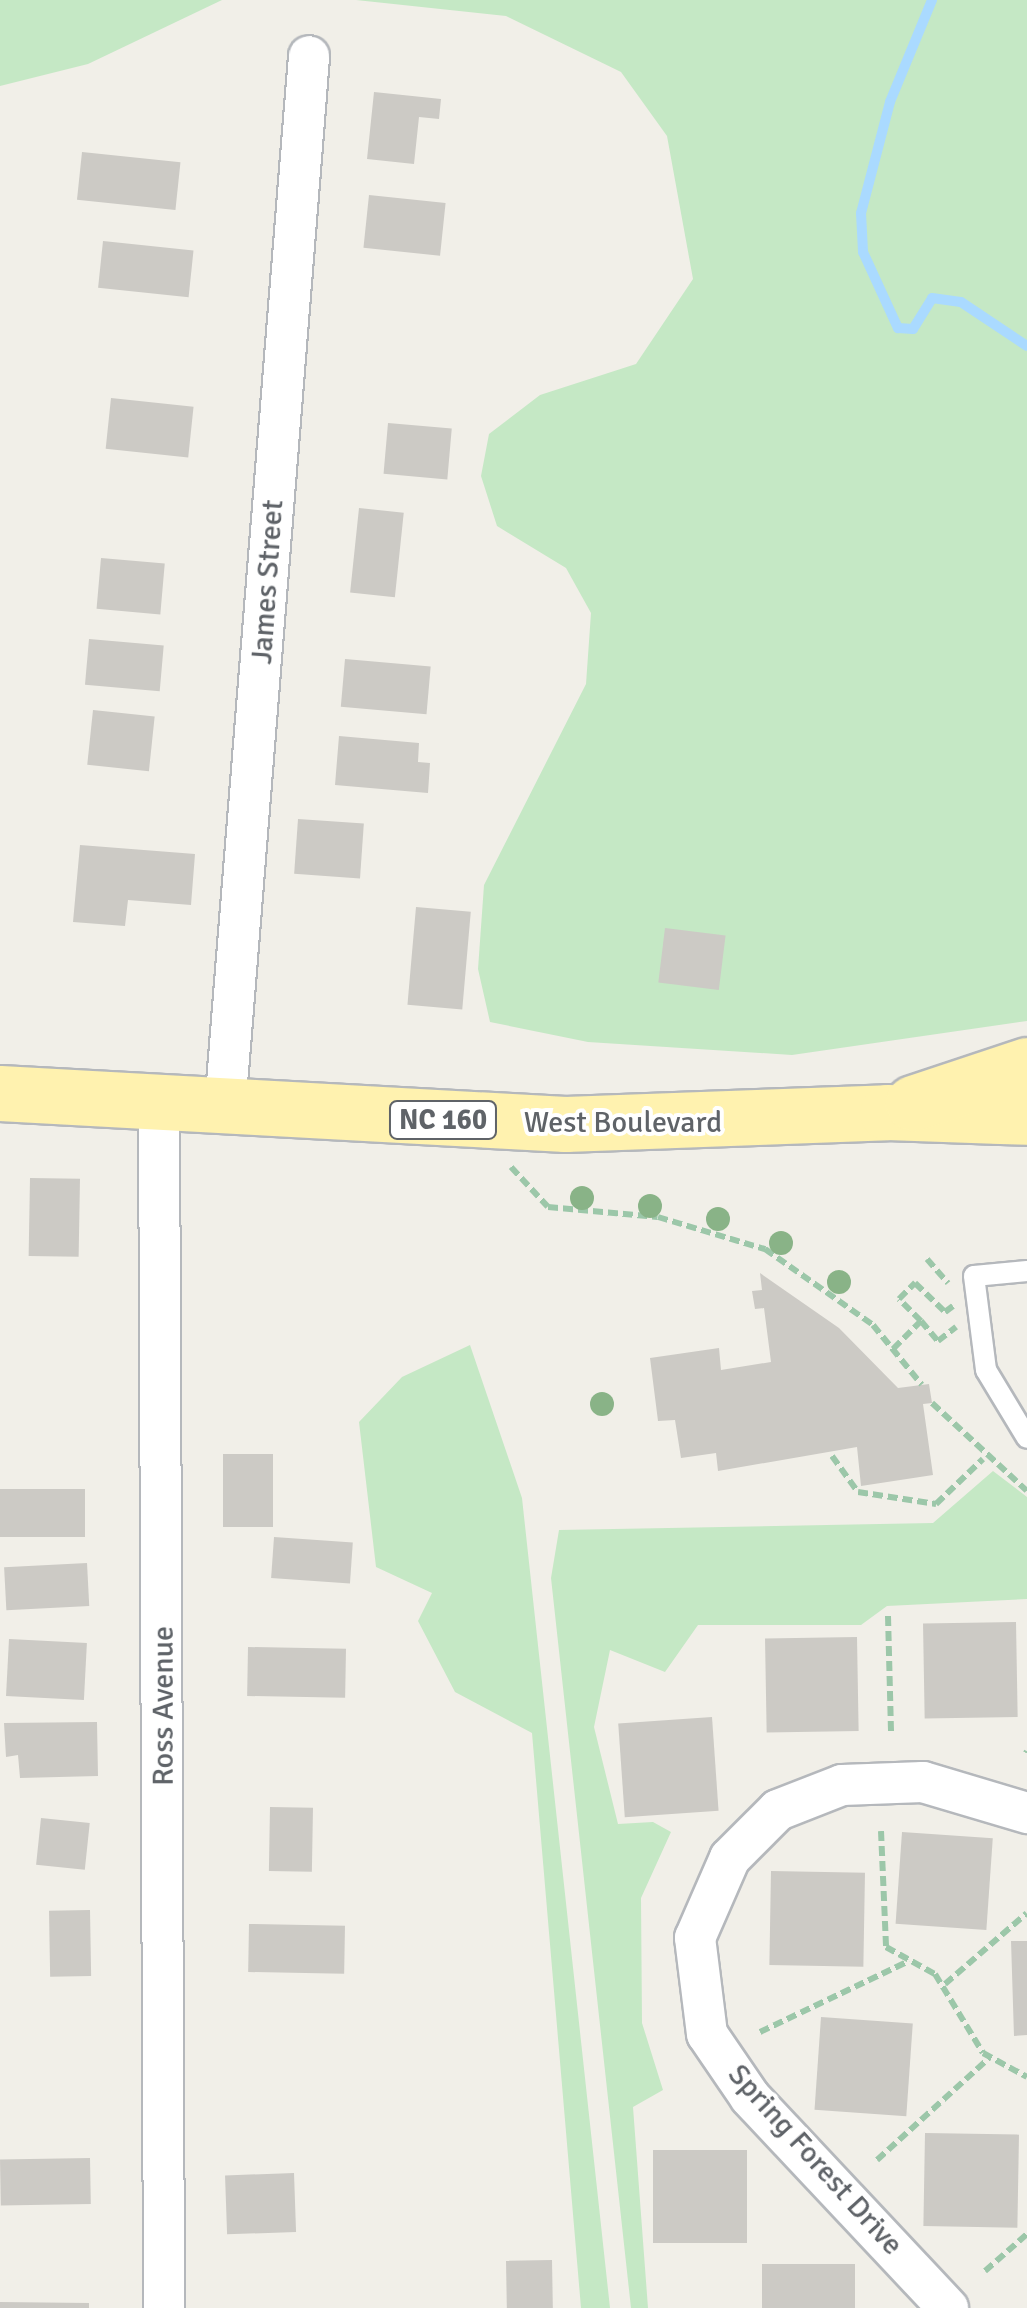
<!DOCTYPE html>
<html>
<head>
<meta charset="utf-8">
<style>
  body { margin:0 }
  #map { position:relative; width:1027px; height:2308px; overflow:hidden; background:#f1efe8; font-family:Signika,sans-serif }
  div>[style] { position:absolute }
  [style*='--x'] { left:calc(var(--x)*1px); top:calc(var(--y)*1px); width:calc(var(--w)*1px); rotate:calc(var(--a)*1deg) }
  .green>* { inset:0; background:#c5e8c5 }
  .stream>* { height:10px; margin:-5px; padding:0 5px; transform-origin:5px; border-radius:5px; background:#aadaff }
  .building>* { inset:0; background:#cccac5; transform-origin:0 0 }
  .path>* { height:6px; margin-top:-3px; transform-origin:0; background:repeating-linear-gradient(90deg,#9cc7a9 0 10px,transparent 0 15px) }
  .roads { filter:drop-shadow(2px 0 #b5b8bc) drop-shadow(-2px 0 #b5b8bc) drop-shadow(0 2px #b5b8bc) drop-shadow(0 -2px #b5b8bc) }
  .lane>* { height:20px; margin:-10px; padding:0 10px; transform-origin:10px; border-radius:10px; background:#fff }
  .street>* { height:40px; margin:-20px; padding:0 20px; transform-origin:20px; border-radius:20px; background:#fff }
  .primary>* { height:55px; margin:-27.5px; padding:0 27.5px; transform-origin:27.5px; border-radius:27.5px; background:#fff2af }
  .trees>* { width:24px; height:24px; margin:-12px; border-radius:50%; background:#89b387 }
  span { translate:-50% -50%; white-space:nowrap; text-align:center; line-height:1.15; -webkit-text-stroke:8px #fff; paint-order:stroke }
  .shield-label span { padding:2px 8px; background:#fff; border:2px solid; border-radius:8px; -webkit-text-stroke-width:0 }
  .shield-label { font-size:28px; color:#5f6368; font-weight:700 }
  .street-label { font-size:30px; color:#5f6368 }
</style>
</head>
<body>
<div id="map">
  <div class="green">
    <i style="clip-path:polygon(0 0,222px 0,88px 64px,0 86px)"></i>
    <i style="clip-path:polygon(356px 0,1027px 0,1027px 1021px,792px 1055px,588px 1042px,490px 1022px,478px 969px,484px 885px,586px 684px,591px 613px,566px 568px,497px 526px,481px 476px,489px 434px,540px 395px,636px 364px,693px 279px,667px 136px,621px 72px,506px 16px)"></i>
    <i style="clip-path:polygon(470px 1345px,522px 1498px,610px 2308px,581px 2308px,532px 1733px,455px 1692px,418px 1621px,432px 1593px,376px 1567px,359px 1422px,402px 1377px)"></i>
    <i style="clip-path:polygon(993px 1471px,1027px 1497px,1027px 1599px,887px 1606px,861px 1625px,698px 1625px,665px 1672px,610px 1650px,594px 1727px,618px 1824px,653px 1822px,671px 1832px,641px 1898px,642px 2023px,663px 2090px,633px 2107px,648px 2308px,631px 2308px,551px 1578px,559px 1530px,933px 1523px)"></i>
  </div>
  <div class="stream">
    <i style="--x:932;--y:0;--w:110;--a:112.4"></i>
    <i style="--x:890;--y:102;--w:115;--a:104.6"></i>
    <i style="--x:861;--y:213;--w:39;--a:87"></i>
    <i style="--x:863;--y:252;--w:84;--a:65.3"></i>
    <i style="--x:898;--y:328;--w:15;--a:4"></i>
    <i style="--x:913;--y:329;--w:36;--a:-58"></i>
    <i style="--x:932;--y:298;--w:29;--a:8"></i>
    <i style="--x:961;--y:302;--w:79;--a:33.7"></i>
  </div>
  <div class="building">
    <i style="clip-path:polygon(374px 92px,441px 99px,439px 119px,419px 117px,414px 164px,367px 159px)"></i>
    <i style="left:82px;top:152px;width:99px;height:48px;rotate:6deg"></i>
    <i style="left:369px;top:195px;width:77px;height:53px;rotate:6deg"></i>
    <i style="left:103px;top:241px;width:91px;height:47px;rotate:6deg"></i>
    <i style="left:111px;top:398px;width:83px;height:51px;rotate:6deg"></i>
    <i style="left:388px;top:423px;width:64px;height:51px;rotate:5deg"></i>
    <i style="left:359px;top:508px;width:45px;height:85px;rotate:6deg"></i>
    <i style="left:101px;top:558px;width:64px;height:51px;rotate:5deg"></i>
    <i style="left:89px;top:639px;width:75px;height:46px;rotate:5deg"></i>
    <i style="left:345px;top:659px;width:86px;height:48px;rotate:5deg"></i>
    <i style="left:93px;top:710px;width:62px;height:55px;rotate:6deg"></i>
    <i style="clip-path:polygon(339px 736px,419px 743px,418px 762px,430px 763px,428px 793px,335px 785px)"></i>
    <i style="left:298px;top:819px;width:66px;height:55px;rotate:4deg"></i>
    <i style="clip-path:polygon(80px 845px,195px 854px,191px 905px,128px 900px,125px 926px,73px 922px)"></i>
    <i style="left:416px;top:907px;width:55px;height:98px;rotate:5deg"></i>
    <i style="left:665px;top:928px;width:61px;height:55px;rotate:7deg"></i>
    <i style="left:30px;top:1178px;width:50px;height:78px;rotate:1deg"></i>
    <i style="clip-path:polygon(760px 1273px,839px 1328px,898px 1388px,929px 1384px,932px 1403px,923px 1404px,933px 1475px,861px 1486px,857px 1447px,718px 1471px,716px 1453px,681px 1458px,675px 1420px,658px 1421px,650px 1358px,719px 1348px,721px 1370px,771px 1362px,764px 1308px,755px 1309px,752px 1291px,762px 1290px)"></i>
    <i style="left:223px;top:1454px;width:50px;height:73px"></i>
    <i style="left:0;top:1489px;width:85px;height:48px"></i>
    <i style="left:274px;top:1537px;width:79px;height:41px;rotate:4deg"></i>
    <i style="left:87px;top:1563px;width:43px;height:83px;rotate:87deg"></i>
    <i style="left:1016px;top:1622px;width:95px;height:93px;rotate:89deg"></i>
    <i style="left:857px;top:1637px;width:94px;height:92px;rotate:89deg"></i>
    <i style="left:9px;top:1639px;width:78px;height:57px;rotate:3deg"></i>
    <i style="left:248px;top:1647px;width:98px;height:49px;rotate:1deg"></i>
    <i style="left:712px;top:1717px;width:94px;height:94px;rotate:86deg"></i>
    <i style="clip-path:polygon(97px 1722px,98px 1776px,20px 1778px,18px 1755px,6px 1757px,4px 1723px)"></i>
    <i style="left:270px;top:1807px;width:43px;height:64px;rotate:1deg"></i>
    <i style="left:41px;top:1818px;width:49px;height:47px;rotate:6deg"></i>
    <i style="left:902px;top:1832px;width:91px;height:92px;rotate:4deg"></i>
    <i style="left:771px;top:1871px;width:94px;height:94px;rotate:1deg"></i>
    <i style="left:90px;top:1910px;width:66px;height:41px;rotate:89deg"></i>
    <i style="left:249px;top:1924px;width:96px;height:48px;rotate:1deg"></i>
    <i style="clip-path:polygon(1011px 1941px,1027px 1941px,1027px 2035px,1014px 2036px)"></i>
    <i style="left:821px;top:2017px;width:92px;height:93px;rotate:4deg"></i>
    <i style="left:925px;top:2133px;width:94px;height:93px;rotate:1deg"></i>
    <i style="left:653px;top:2150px;width:94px;height:93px"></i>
    <i style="left:90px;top:2158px;width:46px;height:90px;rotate:89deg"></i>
    <i style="left:294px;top:2173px;width:59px;height:69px;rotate:88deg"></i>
    <i style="left:552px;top:2260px;width:48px;height:46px;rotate:89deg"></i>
    <i style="left:762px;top:2264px;width:93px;height:44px"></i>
    <i style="clip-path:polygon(0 2302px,89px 2303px,89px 2308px,0 2308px)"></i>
  </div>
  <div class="path">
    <i style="--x:511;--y:1167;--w:54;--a:47.2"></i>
    <i style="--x:548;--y:1207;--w:110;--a:5.2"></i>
    <i style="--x:658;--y:1217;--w:112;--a:16.7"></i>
    <i style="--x:765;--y:1249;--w:132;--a:35.1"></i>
    <i style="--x:873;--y:1325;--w:77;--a:50.8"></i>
    <i style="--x:927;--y:1259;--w:32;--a:49"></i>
    <i style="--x:921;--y:1321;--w:26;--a:50"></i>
    <i style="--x:938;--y:1341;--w:23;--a:-38"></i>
    <i style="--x:893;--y:1349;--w:40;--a:-45"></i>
    <i style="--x:921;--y:1321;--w:31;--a:-135"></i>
    <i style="--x:899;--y:1299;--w:23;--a:-45"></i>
    <i style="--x:915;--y:1283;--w:42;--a:44"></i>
    <i style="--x:945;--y:1312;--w:10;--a:-37"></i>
    <i style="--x:932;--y:1403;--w:129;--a:42.8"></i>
    <i style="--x:832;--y:1456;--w:44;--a:54.2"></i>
    <i style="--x:858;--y:1492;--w:79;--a:8.7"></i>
    <i style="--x:936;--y:1504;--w:65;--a:-43.8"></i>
    <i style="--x:888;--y:1616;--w:118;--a:88.5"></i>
    <i style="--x:1026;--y:1753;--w:2;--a:-63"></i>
    <i style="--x:881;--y:1831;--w:116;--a:87.5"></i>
    <i style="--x:886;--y:1947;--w:56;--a:28.9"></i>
    <i style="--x:935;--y:1974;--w:92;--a:58.7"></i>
    <i style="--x:983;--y:2053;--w:50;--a:28.6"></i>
    <i style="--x:945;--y:1984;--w:108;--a:-40.9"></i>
    <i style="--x:760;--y:2032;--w:165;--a:-25.5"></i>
    <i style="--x:877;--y:2160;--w:151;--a:-42.3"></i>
    <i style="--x:985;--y:2271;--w:56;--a:-41.4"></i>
  </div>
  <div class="roads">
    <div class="lane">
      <i style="--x:1027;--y:1271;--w:53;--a:174.6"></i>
      <i style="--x:974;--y:1276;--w:95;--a:82.7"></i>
      <i style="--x:986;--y:1370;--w:79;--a:58.9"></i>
    </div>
    <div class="street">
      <i style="--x:159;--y:1104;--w:1204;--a:89.76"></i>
      <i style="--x:225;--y:1108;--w:1055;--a:-85.43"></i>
      <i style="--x:948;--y:2308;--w:289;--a:-133.2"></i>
      <i style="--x:750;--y:2097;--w:76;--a:-124.3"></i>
      <i style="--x:707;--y:2034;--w:97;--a:-97.1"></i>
      <i style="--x:695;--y:1938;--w:87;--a:-66.4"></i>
      <i style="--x:730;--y:1858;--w:68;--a:-45"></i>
      <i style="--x:778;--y:1810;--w:69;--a:-21.3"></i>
      <i style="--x:842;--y:1785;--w:81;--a:-2.1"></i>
      <i style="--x:923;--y:1782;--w:109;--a:16.6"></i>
    </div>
    <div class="primary">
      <i style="--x:0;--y:1093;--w:566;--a:3.14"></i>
      <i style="--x:565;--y:1124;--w:322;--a:-2.1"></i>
      <i style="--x:887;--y:1112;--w:140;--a:2"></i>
      <i style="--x:913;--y:1103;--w:120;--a:-18.4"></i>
    </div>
  </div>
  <div class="trees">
    <i style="left:582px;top:1198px"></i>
    <i style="left:650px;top:1206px"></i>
    <i style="left:718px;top:1219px"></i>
    <i style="left:781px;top:1243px"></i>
    <i style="left:839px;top:1282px"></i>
    <i style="left:602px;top:1404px"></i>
  </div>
  <div class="shield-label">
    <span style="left:443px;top:1120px">NC 160</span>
  </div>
  <div class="street-label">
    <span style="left:268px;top:582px;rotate:-86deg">James Street</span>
    <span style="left:623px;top:1123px">West Boulevard</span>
    <span style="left:164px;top:1706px;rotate:-90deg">Ross Avenue</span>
    <span style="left:815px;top:2160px;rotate:48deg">Spring Forest Drive</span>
  </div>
</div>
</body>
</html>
